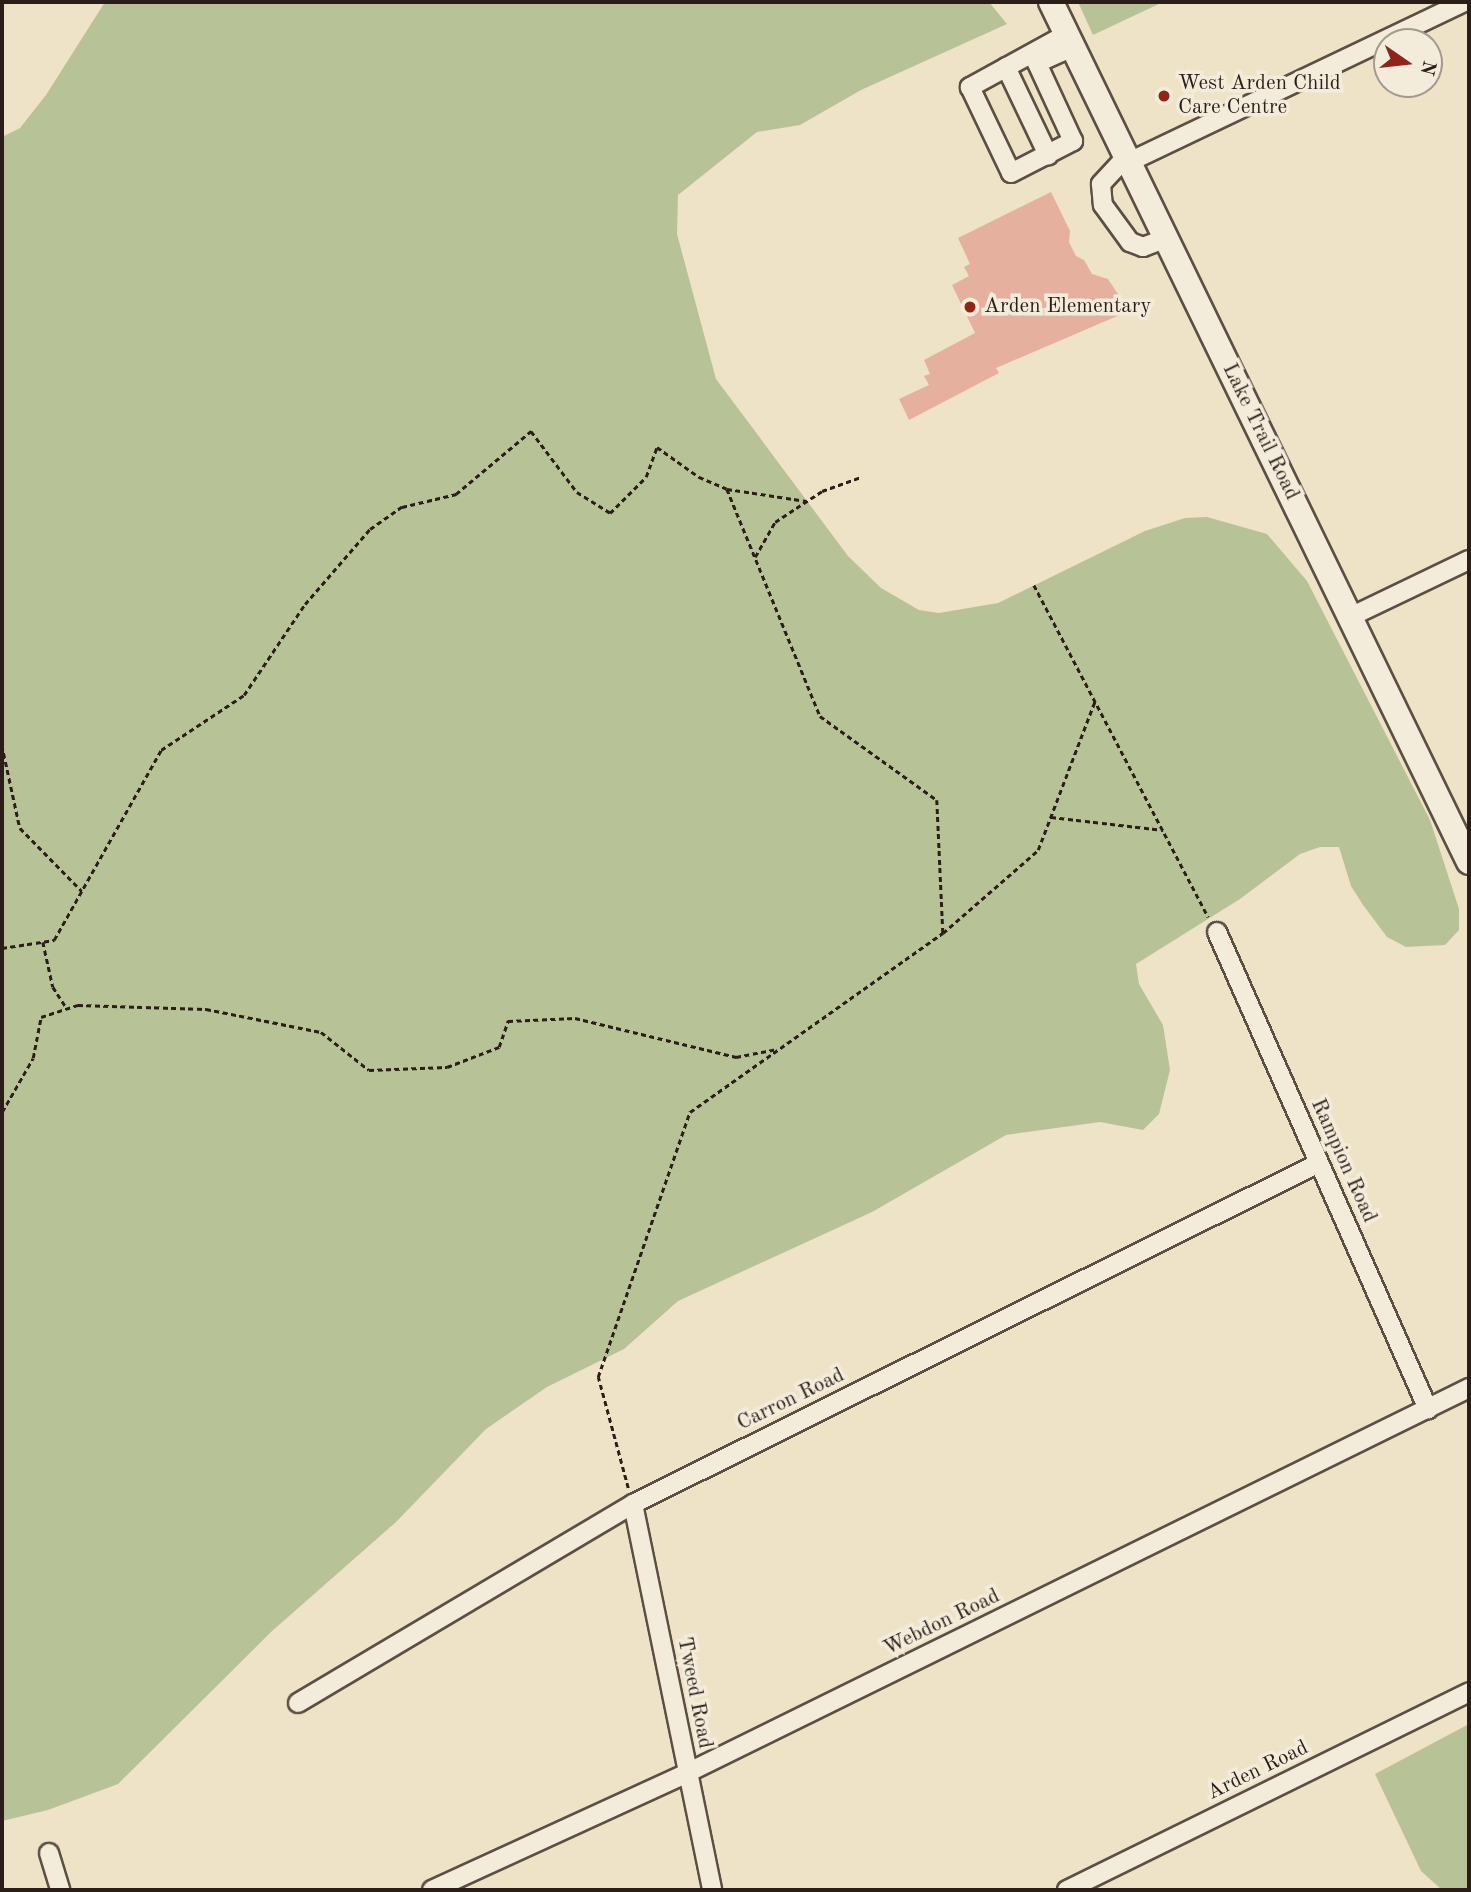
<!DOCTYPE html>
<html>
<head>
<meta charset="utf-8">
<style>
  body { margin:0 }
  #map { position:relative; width:1471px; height:1892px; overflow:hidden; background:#eee2c7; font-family:"Old Standard TT",serif }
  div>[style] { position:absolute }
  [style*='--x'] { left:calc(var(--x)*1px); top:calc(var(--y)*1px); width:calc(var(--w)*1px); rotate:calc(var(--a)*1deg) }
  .green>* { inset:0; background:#b7c397 }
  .building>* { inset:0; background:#e6b09f }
  .path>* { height:2.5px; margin-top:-1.25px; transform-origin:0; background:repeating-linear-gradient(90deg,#2b1d17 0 5px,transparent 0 8.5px) }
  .roads { filter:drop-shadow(2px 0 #5c4e43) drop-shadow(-2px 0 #5c4e43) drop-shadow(0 2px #5c4e43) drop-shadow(0 -2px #5c4e43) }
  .street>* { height:18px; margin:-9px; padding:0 9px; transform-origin:9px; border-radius:9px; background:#f4ecdb }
  .secondary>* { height:24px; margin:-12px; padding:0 12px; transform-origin:12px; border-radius:12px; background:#f4ecdb }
  .dots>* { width:19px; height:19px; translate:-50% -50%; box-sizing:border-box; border:4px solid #f4ecdb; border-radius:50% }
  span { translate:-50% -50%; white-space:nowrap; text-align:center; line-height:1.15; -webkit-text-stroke:7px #f4ecdb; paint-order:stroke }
  .poi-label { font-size:21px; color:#2b1d17 }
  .left { translate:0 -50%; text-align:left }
  .street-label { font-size:21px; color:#2b1d17 }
  .frame { position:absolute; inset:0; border:4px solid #2b1d17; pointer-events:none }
  .north { position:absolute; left:1373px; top:28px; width:70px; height:70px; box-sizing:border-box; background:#f4ecdb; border:2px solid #a4998d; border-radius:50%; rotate:104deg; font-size:19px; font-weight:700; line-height:28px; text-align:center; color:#2b1d17 }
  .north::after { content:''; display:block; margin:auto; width:24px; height:32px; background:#8f2418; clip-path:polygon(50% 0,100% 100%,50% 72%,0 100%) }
</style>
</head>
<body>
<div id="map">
  <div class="green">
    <i style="clip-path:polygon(105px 2px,989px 2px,1007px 24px,861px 90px,800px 125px,757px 132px,678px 195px,677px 234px,716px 379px,848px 556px,881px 588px,919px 610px,939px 613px,998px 603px,1145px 531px,1185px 518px,1207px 517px,1267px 534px,1307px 581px,1430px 820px,1459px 909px,1459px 930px,1445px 945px,1406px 947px,1387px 937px,1363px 905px,1351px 886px,1339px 847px,1320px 847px,1300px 854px,1240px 899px,1136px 964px,1139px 984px,1163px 1025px,1170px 1070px,1159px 1114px,1143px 1130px,1100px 1122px,1006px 1135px,872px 1212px,678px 1301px,624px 1349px,547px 1387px,486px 1429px,396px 1522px,271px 1632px,118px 1784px,48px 1810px,2px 1821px,2px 137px,20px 128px,46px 95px)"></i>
    <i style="clip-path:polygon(1078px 2px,1163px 2px,1093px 35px)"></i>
    <i style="clip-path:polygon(1469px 1724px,1469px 1890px,1442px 1890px,1421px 1871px,1375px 1774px)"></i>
  </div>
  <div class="building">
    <i style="clip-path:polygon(1051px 192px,1070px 231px,1069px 242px,1076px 256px,1084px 260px,1092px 274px,1108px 279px,1129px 311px,996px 368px,999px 373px,909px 420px,899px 399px,929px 385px,924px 376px,930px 374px,924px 360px,975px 333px,952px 285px,969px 276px,964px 267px,970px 264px,958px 238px)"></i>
  </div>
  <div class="path">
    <i style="--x:727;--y:489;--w:80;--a:8.6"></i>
    <i style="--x:755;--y:557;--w:40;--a:-60.3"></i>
    <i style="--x:775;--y:522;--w:56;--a:-33.4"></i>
    <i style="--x:822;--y:491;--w:41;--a:-19.7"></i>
    <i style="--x:1034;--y:585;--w:375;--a:62.3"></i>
    <i style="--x:2;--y:745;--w:85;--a:77.8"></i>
    <i style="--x:20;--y:828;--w:88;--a:45.5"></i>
    <i style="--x:1051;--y:817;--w:113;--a:6.6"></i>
    <i style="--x:43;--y:942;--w:46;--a:77.5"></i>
    <i style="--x:53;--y:987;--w:24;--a:57"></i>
    <i style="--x:2;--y:948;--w:53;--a:-8.7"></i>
    <i style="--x:54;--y:940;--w:218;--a:-60.6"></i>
    <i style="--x:161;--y:750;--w:100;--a:-33.5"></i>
    <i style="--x:244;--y:695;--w:110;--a:-56.2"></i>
    <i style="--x:305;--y:604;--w:99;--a:-49.1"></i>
    <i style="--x:370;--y:529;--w:39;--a:-35"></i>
    <i style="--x:402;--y:507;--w:56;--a:-13.5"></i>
    <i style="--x:456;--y:494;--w:98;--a:-40"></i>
    <i style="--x:531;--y:431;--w:76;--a:53"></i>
    <i style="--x:577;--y:492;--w:39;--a:32"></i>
    <i style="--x:610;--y:513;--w:51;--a:-45"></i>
    <i style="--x:646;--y:477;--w:32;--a:-70"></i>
    <i style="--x:657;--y:447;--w:52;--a:35.5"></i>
    <i style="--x:699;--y:477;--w:30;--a:23"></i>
    <i style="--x:727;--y:489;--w:245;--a:67.7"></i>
    <i style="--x:820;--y:716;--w:144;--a:35.7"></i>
    <i style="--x:937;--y:800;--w:133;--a:87.4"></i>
    <i style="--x:2;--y:1112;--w:62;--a:-60.1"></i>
    <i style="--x:33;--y:1058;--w:42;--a:-79"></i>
    <i style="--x:41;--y:1017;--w:39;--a:-18"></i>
    <i style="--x:78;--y:1005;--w:128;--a:1.8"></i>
    <i style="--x:206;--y:1009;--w:117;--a:11.3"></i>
    <i style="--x:321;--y:1032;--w:61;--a:38.4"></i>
    <i style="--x:369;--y:1070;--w:78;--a:-2.2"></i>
    <i style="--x:447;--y:1067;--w:56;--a:-21"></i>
    <i style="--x:499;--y:1047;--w:28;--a:-71"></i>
    <i style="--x:508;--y:1021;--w:67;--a:-2.6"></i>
    <i style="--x:575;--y:1018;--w:166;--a:13.6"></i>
    <i style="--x:736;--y:1057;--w:42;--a:-11"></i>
    <i style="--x:628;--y:1488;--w:115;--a:-105.1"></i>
    <i style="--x:598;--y:1377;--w:281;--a:-70.9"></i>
    <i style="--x:690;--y:1112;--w:310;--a:-35.3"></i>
    <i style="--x:943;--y:933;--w:126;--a:-41.1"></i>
    <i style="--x:1038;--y:850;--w:160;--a:-69.1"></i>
  </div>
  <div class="roads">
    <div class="street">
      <i style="--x:1067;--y:34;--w:111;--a:151.3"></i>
      <i style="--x:970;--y:87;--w:95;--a:64.5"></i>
      <i style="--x:1011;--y:173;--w:70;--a:-27.3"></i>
      <i style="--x:1073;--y:141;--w:86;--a:-114.8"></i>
      <i style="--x:1037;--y:63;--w:39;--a:-24"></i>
      <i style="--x:1006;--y:67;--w:98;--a:64.5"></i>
      <i style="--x:1126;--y:157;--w:37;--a:133"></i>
      <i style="--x:1101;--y:184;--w:21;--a:85"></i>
      <i style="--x:1103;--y:205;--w:46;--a:53.9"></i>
      <i style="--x:1130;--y:242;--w:14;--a:21"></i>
      <i style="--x:1143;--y:247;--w:25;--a:-21"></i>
      <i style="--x:1129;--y:162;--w:372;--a:-25.5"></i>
      <i style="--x:1350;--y:617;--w:132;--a:-25.6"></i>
      <i style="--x:1217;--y:932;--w:522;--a:66.14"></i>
      <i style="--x:633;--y:1504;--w:394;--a:78.4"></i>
      <i style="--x:298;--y:1703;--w:390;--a:-30.7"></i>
      <i style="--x:633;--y:1504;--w:766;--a:-26.43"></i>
      <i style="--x:49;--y:1853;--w:39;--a:73"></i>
      <i style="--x:432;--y:1890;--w:281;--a:-24.6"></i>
      <i style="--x:687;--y:1773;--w:872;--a:-26.21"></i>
      <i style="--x:1067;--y:1890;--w:448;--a:-26.2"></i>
    </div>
    <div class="secondary">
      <i style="--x:1051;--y:2;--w:956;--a:64.08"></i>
    </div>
  </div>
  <div class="dots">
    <i style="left:1164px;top:96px;background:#8f2418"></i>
    <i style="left:970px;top:307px;background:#8f2418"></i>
  </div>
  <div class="poi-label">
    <span class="left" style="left:1178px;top:96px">West Arden Child<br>Care Centre</span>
    <span class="left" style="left:984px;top:307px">Arden Elementary</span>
  </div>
  <div class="street-label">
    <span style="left:1260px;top:432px;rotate:64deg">Lake Trail Road</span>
    <span style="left:1343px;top:1161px;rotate:66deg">Rampion Road</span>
    <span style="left:791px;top:1400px;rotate:-26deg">Carron Road</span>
    <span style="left:942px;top:1623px;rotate:-26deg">Webdon Road</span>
    <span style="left:694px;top:1693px;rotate:79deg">Tweed Road</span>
    <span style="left:1258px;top:1771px;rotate:-26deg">Arden Road</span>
  </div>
  <div class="frame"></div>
  <div class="north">N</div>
</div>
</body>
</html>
